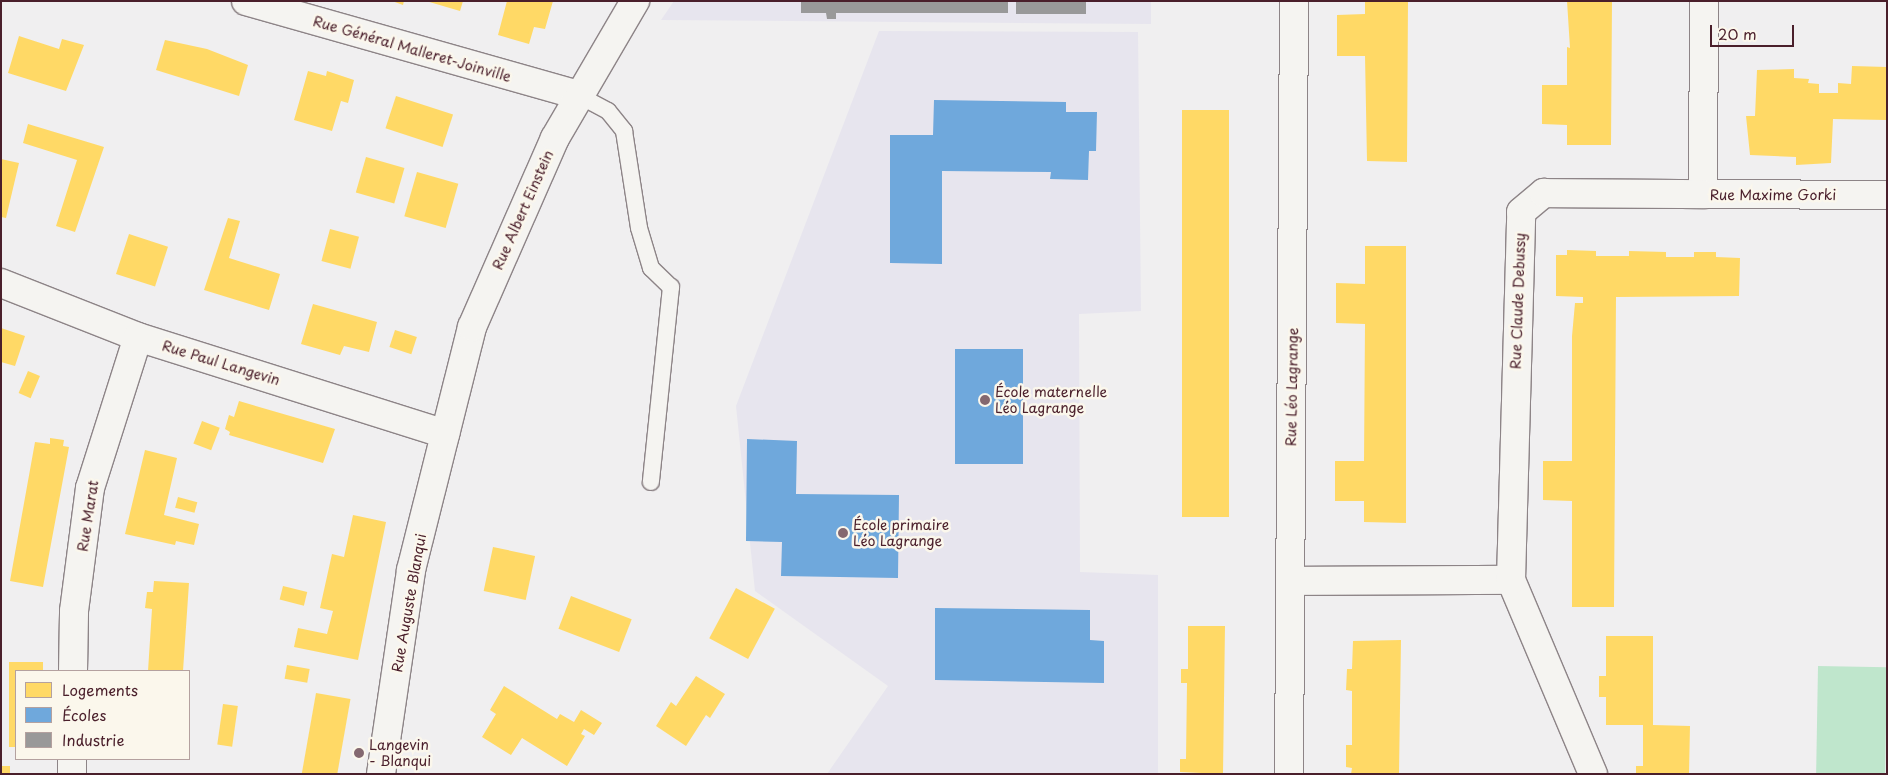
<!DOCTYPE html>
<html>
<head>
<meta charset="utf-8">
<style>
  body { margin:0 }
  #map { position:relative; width:1888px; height:775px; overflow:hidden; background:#f0eff0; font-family:"Playpen Sans",sans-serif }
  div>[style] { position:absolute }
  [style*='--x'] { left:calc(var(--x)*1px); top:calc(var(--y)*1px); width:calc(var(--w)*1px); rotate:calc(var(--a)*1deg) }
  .built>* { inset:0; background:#e7e5ee }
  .green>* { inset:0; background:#bfe6cc; transform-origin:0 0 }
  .homes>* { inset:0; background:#ffd966; transform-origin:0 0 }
  .schools>* { inset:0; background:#6fa8dc; transform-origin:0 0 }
  .industry>* { inset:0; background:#999; transform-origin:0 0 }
  .roads { filter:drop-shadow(1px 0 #8d8487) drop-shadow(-1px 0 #8d8487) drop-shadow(0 1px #8d8487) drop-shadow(0 -1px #8d8487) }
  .lane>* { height:16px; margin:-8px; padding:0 8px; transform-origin:8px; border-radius:8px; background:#f5f4f1 }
  .street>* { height:28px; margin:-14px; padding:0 14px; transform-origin:14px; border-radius:14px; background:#f5f4f1 }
  .dots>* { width:14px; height:14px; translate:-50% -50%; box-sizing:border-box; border:2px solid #fbf7ec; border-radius:50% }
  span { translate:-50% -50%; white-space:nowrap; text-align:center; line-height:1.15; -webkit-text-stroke:5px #fbf7ec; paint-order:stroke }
  .street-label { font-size:14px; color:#4a1f2b }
  .poi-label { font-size:14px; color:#4a1f2b }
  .left { translate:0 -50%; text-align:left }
  .frame { position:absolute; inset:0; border:2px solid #4a1f2b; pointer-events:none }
  .legend { position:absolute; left:15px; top:670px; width:175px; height:90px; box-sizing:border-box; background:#fbf7ec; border:1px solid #b4a19f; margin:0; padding:6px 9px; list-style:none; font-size:15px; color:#4a1f2b }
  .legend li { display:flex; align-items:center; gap:10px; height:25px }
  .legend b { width:25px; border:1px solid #b4a19f }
  .scale { position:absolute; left:1710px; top:25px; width:84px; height:22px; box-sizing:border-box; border:2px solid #4a1f2b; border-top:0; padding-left:6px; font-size:15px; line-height:18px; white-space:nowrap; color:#4a1f2b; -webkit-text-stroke:4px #fbf7ec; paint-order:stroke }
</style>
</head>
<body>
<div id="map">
  <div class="built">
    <i style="clip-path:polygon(674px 1px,1151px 1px,1151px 24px,661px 20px)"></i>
    <i style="clip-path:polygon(879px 31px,1138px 32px,1141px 311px,1079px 314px,1080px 572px,1158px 575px,1158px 774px,827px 774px,888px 686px,755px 591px,736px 406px)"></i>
  </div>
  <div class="green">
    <i style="left:1818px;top:666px;width:69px;height:108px;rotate:1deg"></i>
  </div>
  <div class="homes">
    <i style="clip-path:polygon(392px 1px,404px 1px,403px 5px)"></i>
    <i style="clip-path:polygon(426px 1px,463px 1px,460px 11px)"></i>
    <i style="clip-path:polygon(507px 1px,553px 1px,545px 29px,534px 27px,529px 44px,498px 35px)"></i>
    <i style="clip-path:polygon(1365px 1px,1408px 1px,1407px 162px,1367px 161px,1365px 56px,1337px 56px,1337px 15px,1365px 14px)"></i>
    <i style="clip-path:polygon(1567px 1px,1612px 1px,1611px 145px,1567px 145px,1567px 125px,1542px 124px,1542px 85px,1567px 85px,1567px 47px,1570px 48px)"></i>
    <i style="clip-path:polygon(19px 36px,59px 49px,62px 39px,84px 45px,66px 91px,8px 73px)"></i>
    <i style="clip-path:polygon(165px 40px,207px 49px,248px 65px,239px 96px,156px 70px)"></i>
    <i style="clip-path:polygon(1852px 66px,1887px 67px,1887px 120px,1833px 119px,1831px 163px,1796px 165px,1796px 157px,1750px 155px,1746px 116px,1755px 116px,1757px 70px,1794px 69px,1794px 78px,1809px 79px,1808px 83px,1819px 84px,1819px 93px,1838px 93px,1838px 83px,1851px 84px)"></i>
    <i style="clip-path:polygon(308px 71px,326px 76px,327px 71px,354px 80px,348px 103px,341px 101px,332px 131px,294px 120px)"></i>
    <i style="left:396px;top:96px;width:60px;height:34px;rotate:18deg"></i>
    <i style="left:1182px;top:110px;width:47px;height:407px"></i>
    <i style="clip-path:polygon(28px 124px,104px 147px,75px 232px,56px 226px,77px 160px,23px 143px)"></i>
    <i style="left:366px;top:157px;width:40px;height:37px;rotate:16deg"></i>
    <i style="clip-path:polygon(1px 159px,19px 163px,6px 218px,1px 217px)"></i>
    <i style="left:417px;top:172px;width:43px;height:46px;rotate:16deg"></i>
    <i style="clip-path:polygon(228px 218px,240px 221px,229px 258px,280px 274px,269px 310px,204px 290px)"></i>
    <i style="left:330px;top:229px;width:30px;height:33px;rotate:15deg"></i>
    <i style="left:129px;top:234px;width:41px;height:42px;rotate:18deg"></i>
    <i style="clip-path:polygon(1365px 246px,1406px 246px,1406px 523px,1364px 522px,1364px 501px,1335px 501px,1335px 461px,1364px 461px,1365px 324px,1336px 323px,1336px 283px,1365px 284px)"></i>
    <i style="clip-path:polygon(1567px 250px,1596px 251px,1596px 256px,1629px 256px,1629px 251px,1666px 252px,1666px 257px,1694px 257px,1694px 252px,1716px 252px,1716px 257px,1740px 258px,1739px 296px,1616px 297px,1614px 607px,1572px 607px,1572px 501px,1543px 500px,1543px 461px,1572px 461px,1572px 336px,1575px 303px,1583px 303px,1583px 297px,1556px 296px,1556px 255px,1567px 255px)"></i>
    <i style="clip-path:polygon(313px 304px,377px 322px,369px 352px,344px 346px,340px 355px,301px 344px)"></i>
    <i style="clip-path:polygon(1px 328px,25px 336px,15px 366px,1px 362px)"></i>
    <i style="left:395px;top:330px;width:23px;height:18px;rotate:18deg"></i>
    <i style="left:28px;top:371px;width:13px;height:24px;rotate:23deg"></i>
    <i style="clip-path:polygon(239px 401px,335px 429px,323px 463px,229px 435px,230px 432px,225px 429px,229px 415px,234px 417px)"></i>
    <i style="left:202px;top:421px;width:19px;height:24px;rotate:21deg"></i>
    <i style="clip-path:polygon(50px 438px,64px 440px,63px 446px,69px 447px,43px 587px,10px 581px,35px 442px,50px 444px)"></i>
    <i style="clip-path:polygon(145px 450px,177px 458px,164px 515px,199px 524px,194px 545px,176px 541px,175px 545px,125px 534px)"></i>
    <i style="left:178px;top:497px;width:20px;height:11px;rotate:15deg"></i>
    <i style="clip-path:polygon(353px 515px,386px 522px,358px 660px,294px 647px,298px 628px,327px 634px,333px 611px,320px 608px,332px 554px,344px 557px)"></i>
    <i style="left:493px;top:547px;width:43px;height:45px;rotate:12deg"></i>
    <i style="clip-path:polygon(154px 581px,189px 583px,183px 671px,148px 671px,152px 609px,145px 608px,147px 592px,153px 592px)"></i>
    <i style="left:283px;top:586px;width:25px;height:14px;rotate:14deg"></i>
    <i style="left:736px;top:588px;width:44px;height:57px;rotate:28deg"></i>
    <i style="left:571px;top:596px;width:65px;height:35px;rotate:21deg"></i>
    <i style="clip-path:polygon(1188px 626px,1225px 626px,1223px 774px,1180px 772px,1180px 759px,1186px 759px,1187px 683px,1181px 683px,1181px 669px,1188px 669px)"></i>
    <i style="clip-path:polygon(1606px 636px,1653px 636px,1653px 725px,1690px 726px,1689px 774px,1636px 774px,1636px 766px,1643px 766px,1643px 725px,1606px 725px,1606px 697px,1599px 697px,1599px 676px,1606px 676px)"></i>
    <i style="clip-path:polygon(1401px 640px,1399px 774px,1351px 774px,1352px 768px,1346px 767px,1346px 745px,1352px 745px,1352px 691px,1346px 690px,1347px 669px,1352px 669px,1353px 641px)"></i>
    <i style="clip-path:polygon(9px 662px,43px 662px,43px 671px,16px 671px,16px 747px,9px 747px)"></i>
    <i style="left:287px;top:665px;width:23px;height:14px;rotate:10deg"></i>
    <i style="clip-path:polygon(696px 676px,725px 694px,710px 718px,706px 715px,686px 746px,656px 726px,671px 702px,676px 706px)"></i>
    <i style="clip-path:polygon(504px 686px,557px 719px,560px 714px,574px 722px,581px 710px,602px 723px,594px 735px,584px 729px,581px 734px,585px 736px,567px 766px,522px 738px,511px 755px,482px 737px,496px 714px,490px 710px)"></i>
    <i style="left:316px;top:693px;width:35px;height:82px;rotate:10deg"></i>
    <i style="left:223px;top:704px;width:15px;height:41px;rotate:8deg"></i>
    <i style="left:1px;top:766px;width:9px;height:8px"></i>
  </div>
  <div class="schools">
    <i style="clip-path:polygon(934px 100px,1066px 102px,1066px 112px,1097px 112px,1096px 151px,1089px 151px,1088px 180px,1050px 179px,1051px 172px,942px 171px,942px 264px,890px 263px,890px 135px,933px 135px)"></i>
    <i style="left:955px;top:349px;width:68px;height:115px"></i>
    <i style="clip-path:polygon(747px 439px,797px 441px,796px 494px,899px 495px,898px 578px,781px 576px,782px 542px,746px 541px)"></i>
    <i style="clip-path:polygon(935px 608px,1090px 610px,1090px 640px,1104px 641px,1104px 683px,935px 680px)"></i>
  </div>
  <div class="industry">
    <i style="clip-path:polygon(801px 1px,1008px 1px,1008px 13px,836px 13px,836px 19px,827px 19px,826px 13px,801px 13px)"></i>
    <i style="left:1016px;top:1px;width:70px;height:13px"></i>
  </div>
  <div class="roads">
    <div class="lane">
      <i style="--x:578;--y:95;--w:34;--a:28"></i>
      <i style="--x:608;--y:111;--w:26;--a:51"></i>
      <i style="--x:624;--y:131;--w:98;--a:81.2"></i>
      <i style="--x:639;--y:228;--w:42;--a:73.3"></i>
      <i style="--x:651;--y:268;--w:28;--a:44"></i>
      <i style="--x:671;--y:287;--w:196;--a:95.9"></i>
    </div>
    <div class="street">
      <i style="--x:246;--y:1;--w:345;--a:15.8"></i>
      <i style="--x:1704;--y:1;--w:193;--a:90.3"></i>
      <i style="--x:1703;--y:194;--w:184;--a:0.3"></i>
      <i style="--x:1;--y:283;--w:147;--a:21.5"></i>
      <i style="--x:138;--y:337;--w:322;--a:17.5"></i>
      <i style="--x:1290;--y:581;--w:221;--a:-0.3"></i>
      <i style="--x:73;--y:671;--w:60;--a:-89"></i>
      <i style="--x:74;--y:611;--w:124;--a:-82.6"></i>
      <i style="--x:90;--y:488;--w:158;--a:-72.4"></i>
      <i style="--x:72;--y:774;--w:15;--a:-90"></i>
      <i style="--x:381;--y:774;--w:206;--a:-81.6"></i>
      <i style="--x:411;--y:570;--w:251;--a:-75.9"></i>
      <i style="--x:472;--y:327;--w:206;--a:-66.3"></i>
      <i style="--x:555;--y:138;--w:159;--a:-59.7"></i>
      <i style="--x:1289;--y:774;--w:773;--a:-89.63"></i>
      <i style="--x:1593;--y:774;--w:211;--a:-112.9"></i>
      <i style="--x:1511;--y:580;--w:368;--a:-88.4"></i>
      <i style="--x:1521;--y:212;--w:30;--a:-40"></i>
      <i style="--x:1544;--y:193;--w:159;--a:0.4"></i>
    </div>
  </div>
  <div class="dots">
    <i style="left:985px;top:400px;background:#846870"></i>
    <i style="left:843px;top:533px;background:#846870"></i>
    <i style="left:359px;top:753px;background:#846870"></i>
  </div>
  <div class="street-label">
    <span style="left:412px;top:49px;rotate:16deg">Rue Général Malleret-Joinville</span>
    <span style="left:1773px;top:195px">Rue Maxime Gorki</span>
    <span style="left:523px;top:210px;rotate:-66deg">Rue Albert Einstein</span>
    <span style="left:1518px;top:301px;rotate:-88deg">Rue Claude Debussy</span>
    <span style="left:221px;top:363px;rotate:17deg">Rue Paul Langevin</span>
    <span style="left:1292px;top:387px;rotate:-89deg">Rue Léo Lagrange</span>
    <span style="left:88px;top:516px;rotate:-81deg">Rue Marat</span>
    <span style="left:409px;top:603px;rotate:-80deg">Rue Auguste Blanqui</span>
  </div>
  <div class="poi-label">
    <span class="left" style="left:995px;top:400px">École maternelle<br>Léo Lagrange</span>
    <span class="left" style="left:853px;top:533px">École primaire<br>Léo Lagrange</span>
    <span class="left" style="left:369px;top:753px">Langevin<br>- Blanqui</span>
  </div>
  <div class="frame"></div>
  <ul class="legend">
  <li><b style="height:14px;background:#ffd966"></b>Logements</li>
  <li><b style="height:14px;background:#6fa8dc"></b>Écoles</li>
  <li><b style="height:14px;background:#999"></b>Industrie</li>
  </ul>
  <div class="scale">20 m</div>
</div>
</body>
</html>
